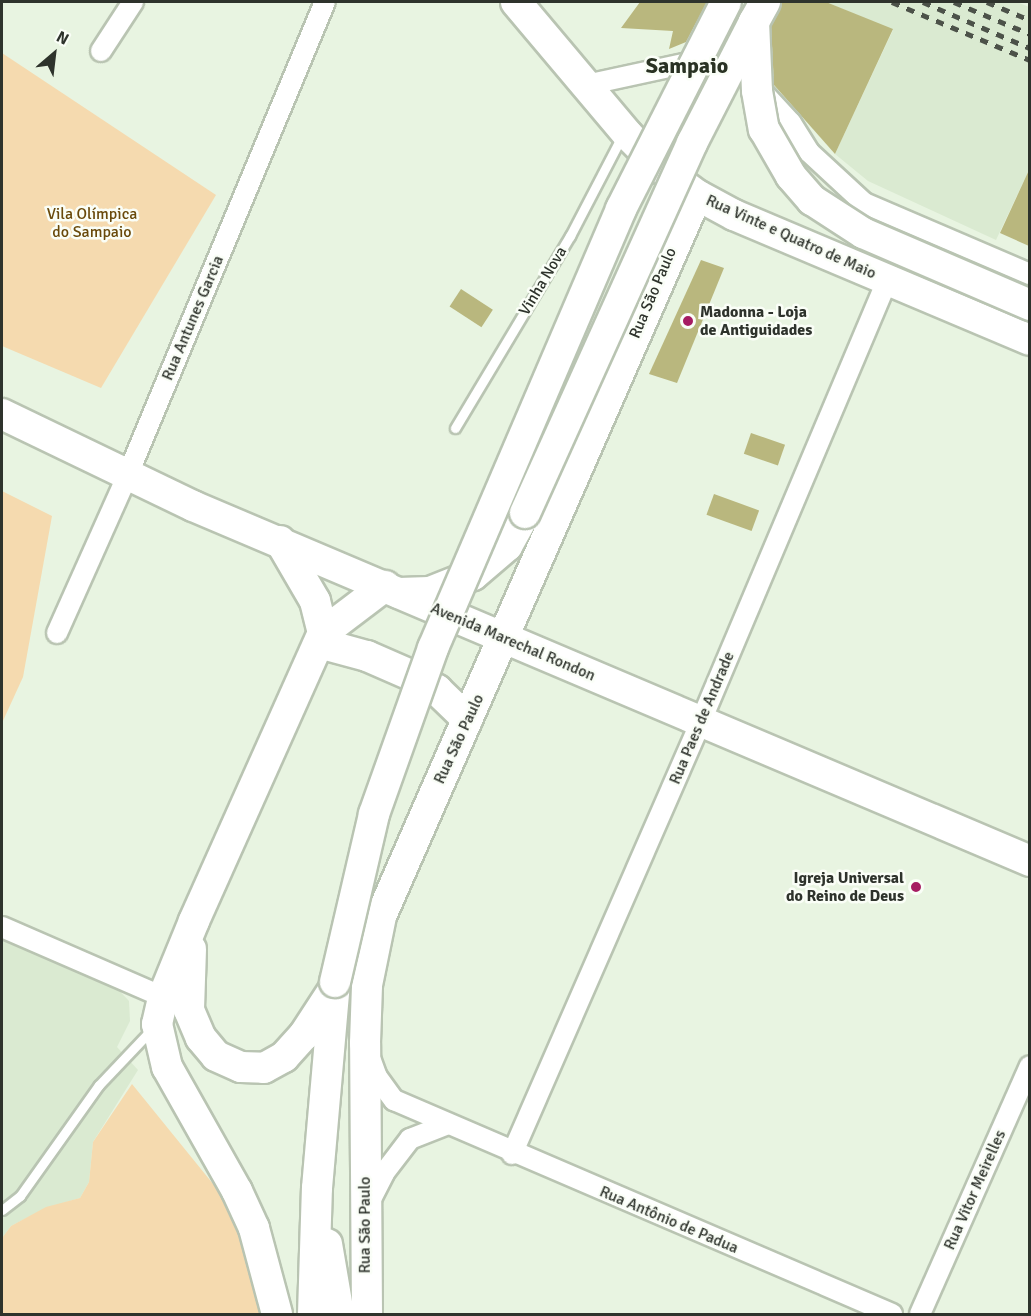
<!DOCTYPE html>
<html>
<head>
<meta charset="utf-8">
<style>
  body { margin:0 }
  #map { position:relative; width:1031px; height:1316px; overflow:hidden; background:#e8f4e1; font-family:Signika,sans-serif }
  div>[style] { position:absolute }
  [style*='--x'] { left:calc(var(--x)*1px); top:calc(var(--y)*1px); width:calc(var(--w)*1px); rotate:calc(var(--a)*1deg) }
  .built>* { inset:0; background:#daead1 }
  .green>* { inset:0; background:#f5daaf }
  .building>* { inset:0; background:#b9b77e; transform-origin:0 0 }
  .roads { filter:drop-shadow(2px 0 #b9c4b2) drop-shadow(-2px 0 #b9c4b2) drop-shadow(0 2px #b9c4b2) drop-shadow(0 -2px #b9c4b2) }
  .service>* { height:9px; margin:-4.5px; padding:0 4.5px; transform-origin:4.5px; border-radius:4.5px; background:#fff }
  .minor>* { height:20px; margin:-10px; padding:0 10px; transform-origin:10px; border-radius:10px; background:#fff }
  .primary>* { height:30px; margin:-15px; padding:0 15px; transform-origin:15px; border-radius:15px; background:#fff }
  .rail>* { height:4.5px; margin-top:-2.25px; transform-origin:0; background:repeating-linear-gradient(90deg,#4c5249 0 8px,transparent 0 16px) }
  .bridges { filter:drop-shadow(2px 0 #b9c4b2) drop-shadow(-2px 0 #b9c4b2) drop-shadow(0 2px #b9c4b2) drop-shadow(0 -2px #b9c4b2) }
  .primary-bridge>* { height:30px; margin:-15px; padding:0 15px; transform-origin:15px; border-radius:15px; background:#fff }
  .dots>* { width:16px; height:16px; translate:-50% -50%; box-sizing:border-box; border:3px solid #fafef7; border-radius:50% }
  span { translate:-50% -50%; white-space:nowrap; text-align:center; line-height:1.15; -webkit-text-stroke:5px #fafef7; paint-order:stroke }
  .park-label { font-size:16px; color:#69490a }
  .street-label { font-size:16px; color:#2e332c }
  .poi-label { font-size:16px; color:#2e332c; font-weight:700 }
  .left { translate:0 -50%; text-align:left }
  .right { translate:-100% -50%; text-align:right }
  .district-label { font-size:22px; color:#293223; font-weight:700 }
  .frame { position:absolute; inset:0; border:3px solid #2e332c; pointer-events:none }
  .north { position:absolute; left:24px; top:24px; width:60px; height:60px; -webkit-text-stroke:4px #fafef7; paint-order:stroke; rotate:28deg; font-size:16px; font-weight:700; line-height:24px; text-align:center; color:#2e332c }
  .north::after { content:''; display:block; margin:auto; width:21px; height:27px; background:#2e332c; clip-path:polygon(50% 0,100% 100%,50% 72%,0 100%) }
</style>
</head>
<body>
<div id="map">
  <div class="built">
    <i style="clip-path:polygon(826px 2px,1017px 2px,1029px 7px,1029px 170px,996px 240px,868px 181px,835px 154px,893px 30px)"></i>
    <i style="clip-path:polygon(2px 937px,112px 983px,129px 1001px,130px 1021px,117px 1047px,138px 1070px,93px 1142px,89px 1182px,80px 1198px,46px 1208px,11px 1226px,2px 1238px)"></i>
  </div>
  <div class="green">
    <i style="clip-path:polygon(2px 53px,216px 195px,101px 388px,2px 346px)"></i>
    <i style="clip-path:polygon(2px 491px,52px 516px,23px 677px,2px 723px)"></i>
    <i style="clip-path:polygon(132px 1084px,235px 1211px,260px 1314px,2px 1314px,2px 1238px,11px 1226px,46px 1207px,80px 1198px,89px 1182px,93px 1142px)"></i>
  </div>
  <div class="building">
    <i style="clip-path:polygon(640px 2px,707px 2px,686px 42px,669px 49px,673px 31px,621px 28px)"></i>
    <i style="clip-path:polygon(782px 2px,826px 2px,893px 29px,835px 154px,774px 85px,771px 26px)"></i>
    <i style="clip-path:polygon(1029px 170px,1029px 246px,1000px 233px)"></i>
    <i style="clip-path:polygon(701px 260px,724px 268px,677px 383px,649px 374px)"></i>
    <i style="left:461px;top:289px;width:38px;height:21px;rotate:33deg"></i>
    <i style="left:751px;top:433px;width:36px;height:22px;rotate:19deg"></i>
    <i style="left:714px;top:494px;width:48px;height:22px;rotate:20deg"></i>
  </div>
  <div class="roads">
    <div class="service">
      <i style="--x:455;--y:428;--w:224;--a:-59.1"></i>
      <i style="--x:570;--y:236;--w:113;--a:-62.5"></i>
      <i style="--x:2;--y:1210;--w:23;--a:-38"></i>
      <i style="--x:20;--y:1196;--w:136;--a:-54.6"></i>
      <i style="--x:99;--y:1085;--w:79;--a:-46.5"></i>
    </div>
    <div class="minor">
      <i style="--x:101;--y:51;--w:59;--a:-56.9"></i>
      <i style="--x:586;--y:85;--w:123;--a:-12.2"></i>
      <i style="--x:706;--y:59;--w:40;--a:18.9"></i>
      <i style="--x:744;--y:72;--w:69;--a:47.3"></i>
      <i style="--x:791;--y:123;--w:34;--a:58"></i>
      <i style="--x:809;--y:152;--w:75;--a:42.8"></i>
      <i style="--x:864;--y:203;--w:181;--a:23.2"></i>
      <i style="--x:57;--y:633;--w:174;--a:-65.9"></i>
      <i style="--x:128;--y:474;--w:511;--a:-67.35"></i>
      <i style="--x:2;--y:927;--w:176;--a:23.5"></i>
      <i style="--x:370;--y:1058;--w:20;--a:70"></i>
      <i style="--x:377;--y:1077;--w:29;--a:54"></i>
      <i style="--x:394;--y:1100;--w:542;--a:23.25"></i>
      <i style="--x:512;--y:1154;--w:472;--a:-66.4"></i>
      <i style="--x:701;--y:721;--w:479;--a:-67.1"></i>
      <i style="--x:370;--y:1201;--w:31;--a:-63"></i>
      <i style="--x:384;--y:1173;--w:43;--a:-52.6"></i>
      <i style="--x:410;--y:1139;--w:41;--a:-21.5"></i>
      <i style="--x:920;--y:1314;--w:271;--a:-66.1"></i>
    </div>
    <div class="primary">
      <i style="--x:516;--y:2;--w:174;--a:49.9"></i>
      <i style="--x:628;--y:135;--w:48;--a:45"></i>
      <i style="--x:662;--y:169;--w:44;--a:36.6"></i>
      <i style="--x:697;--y:195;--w:42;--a:28.4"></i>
      <i style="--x:734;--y:215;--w:321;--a:22.9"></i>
      <i style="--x:2;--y:414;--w:212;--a:25.7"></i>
      <i style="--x:193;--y:506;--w:909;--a:22.98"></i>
      <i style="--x:280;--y:541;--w:69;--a:59.7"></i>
      <i style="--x:315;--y:601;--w:33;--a:76"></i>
      <i style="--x:399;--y:593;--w:31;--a:-2"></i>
      <i style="--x:430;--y:592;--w:46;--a:-21.6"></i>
      <i style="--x:473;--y:575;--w:45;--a:-40.5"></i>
      <i style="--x:507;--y:546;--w:38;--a:-61"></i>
      <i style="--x:319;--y:643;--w:50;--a:15.2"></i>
      <i style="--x:367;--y:656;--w:50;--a:23.5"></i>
      <i style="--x:413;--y:676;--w:28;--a:30"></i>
      <i style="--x:437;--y:690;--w:42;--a:44"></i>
      <i style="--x:191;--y:949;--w:61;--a:91.9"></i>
      <i style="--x:189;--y:1010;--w:30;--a:67"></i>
      <i style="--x:201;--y:1038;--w:23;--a:50"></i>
      <i style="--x:216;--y:1056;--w:27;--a:24"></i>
      <i style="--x:241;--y:1067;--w:23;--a:2"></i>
      <i style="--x:264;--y:1068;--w:23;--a:-29"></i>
      <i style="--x:284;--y:1057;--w:30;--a:-48"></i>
      <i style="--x:304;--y:1035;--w:51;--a:-56.9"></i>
      <i style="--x:327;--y:1244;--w:71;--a:80.3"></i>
      <i style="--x:277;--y:1314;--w:89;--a:-105"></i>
      <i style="--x:254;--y:1228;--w:41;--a:-114.7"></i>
      <i style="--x:237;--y:1191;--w:142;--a:-119.4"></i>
      <i style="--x:167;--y:1067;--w:44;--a:-103.1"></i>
      <i style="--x:157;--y:1024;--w:28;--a:-77"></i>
      <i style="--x:163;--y:997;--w:82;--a:-67.8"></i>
      <i style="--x:194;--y:921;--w:316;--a:-65.9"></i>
      <i style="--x:323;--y:633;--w:78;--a:-37.2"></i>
      <i style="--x:313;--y:1314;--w:126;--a:-88.2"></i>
      <i style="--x:317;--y:1188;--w:207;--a:-85"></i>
      <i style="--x:367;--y:1314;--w:271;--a:-90.4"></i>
      <i style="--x:365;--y:1043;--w:58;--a:-88"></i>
      <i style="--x:367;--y:985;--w:70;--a:-78.5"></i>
      <i style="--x:381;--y:916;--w:787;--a:-66.33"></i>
    </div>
  </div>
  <div class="rail">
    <i style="--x:892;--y:2;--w:150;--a:22.8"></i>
    <i style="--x:923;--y:2;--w:116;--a:23.3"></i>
    <i style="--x:954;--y:2;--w:82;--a:22.8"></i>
    <i style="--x:987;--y:2;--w:47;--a:22.7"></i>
  </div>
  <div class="bridges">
    <div class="primary-bridge">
      <i style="--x:765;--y:2;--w:23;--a:119"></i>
      <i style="--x:754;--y:22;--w:69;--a:87.5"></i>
      <i style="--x:757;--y:91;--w:39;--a:80"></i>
      <i style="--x:764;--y:129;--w:54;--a:60.1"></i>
      <i style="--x:791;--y:176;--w:32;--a:49"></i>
      <i style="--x:812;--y:200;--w:61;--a:32.9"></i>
      <i style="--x:863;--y:233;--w:182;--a:23.3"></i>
      <i style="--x:525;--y:513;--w:406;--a:-65.7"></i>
      <i style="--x:692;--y:143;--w:136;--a:-62.9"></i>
      <i style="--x:335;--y:982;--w:172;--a:-76.9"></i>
      <i style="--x:374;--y:814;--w:176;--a:-70.4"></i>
      <i style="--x:433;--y:648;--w:478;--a:-66.8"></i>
      <i style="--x:621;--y:209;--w:232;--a:-63.1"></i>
    </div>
  </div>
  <div class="dots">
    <i style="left:688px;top:321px;background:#a61c62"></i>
    <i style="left:916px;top:887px;background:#a61c62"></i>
  </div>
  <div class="park-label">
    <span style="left:92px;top:223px">Vila Olímpica<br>do Sampaio</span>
  </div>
  <div class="street-label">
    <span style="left:791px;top:237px;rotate:24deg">Rua Vinte e Quatro de Maio</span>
    <span style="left:543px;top:281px;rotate:-59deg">Vinha Nova</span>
    <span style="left:653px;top:293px;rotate:-67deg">Rua São Paulo</span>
    <span style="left:193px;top:318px;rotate:-67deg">Rua Antunes Garcia</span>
    <span style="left:513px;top:642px;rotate:23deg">Avenida Marechal Rondon</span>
    <span style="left:702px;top:718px;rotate:-67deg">Rua Paes de Andrade</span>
    <span style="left:459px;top:739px;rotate:-65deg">Rua São Paulo</span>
    <span style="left:975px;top:1190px;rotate:-66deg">Rua Vitor Meirelles</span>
    <span style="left:669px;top:1220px;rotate:23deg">Rua Antônio de Padua</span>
    <span style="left:365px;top:1225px;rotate:-90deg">Rua São Paulo</span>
  </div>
  <div class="poi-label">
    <span class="left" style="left:700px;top:321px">Madonna - Loja<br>de Antiguidades</span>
    <span class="right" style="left:904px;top:887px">Igreja Universal<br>do Reino de Deus</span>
  </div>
  <div class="district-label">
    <span style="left:687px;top:66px">Sampaio</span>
  </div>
  <div class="frame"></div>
  <div class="north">N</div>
</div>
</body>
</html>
